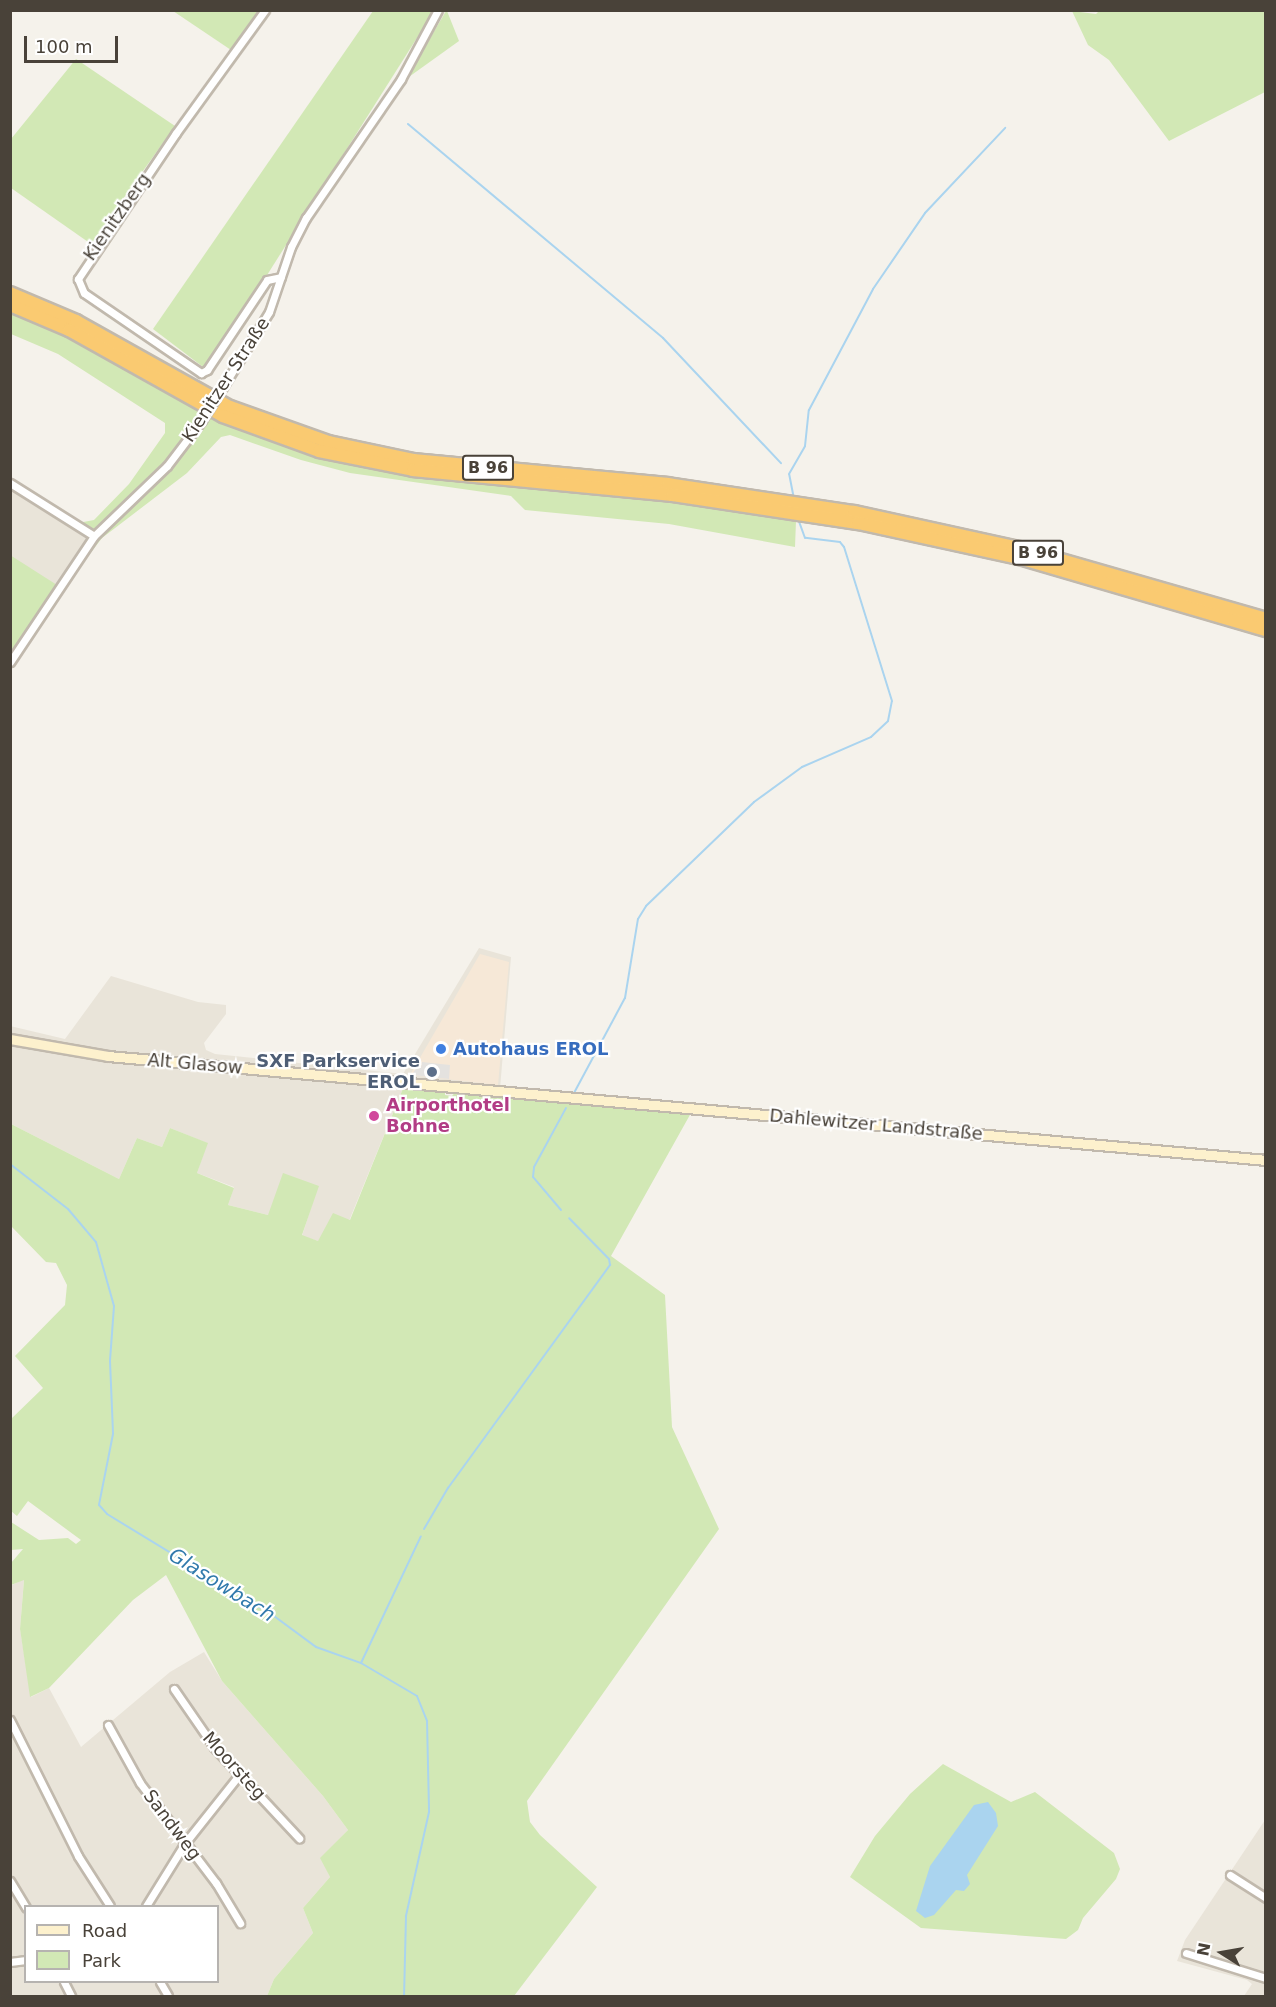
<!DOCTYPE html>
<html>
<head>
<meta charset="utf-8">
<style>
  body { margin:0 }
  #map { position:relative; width:1276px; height:2007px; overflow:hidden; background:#f5f2eb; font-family:"DejaVu Sans",sans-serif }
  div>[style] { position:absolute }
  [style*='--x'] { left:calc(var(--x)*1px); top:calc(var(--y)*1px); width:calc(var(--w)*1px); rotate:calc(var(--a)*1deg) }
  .residential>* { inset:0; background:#e9e4d9 }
  .commercial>* { inset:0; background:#f6e8d7 }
  .green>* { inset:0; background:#d2e8b5 }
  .parking>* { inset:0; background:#e4e2df }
  .water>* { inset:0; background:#aad4ef }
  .stream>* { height:2px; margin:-1px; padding:0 1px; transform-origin:1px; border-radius:1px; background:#aad4ef }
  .roads { filter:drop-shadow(2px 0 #c1b9ad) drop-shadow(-2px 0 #c1b9ad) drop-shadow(0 2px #c1b9ad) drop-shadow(0 -2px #c1b9ad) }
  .street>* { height:7px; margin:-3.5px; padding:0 3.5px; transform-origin:3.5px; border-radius:3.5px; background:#fff }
  .secondary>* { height:9px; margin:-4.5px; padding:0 4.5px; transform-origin:4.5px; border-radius:4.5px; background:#fdf1cd }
  .highway>* { height:12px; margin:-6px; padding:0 6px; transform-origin:6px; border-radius:6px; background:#faca71 }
  .bridges { filter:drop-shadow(2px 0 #c1b9ad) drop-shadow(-2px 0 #c1b9ad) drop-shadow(0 2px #c1b9ad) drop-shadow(0 -2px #c1b9ad) }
  .street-bridge>* { height:7px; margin:-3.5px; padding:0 3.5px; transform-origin:3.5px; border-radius:3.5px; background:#fff }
  .dots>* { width:16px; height:16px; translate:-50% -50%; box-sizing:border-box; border:3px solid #fff; border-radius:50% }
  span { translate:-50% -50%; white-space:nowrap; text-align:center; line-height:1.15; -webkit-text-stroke:4.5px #fff; paint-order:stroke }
  .shield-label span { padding:2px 4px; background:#fff; border:2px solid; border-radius:4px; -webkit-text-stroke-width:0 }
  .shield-label { font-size:16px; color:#494239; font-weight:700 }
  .street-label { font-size:18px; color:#494239 }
  .shop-label { font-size:18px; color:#366cbe; font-weight:700 }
  .left { translate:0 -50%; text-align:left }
  .service-label { font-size:18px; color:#4e5e75; font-weight:700 }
  .right { translate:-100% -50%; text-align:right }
  .hotel-label { font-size:18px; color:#b23c85; font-weight:700 }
  .water-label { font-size:20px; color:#317aac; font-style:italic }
  .frame { position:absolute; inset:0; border:12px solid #494239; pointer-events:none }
  .legend { position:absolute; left:24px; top:1905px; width:195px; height:78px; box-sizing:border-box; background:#fff; border:2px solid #b6b3b0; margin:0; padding:8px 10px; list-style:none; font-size:18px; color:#494239 }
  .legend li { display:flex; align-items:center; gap:12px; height:30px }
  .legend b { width:30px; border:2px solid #b6b3b0 }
  .north { position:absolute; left:1192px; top:1923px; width:60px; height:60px; -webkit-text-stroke:4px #fff; paint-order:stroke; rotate:281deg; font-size:16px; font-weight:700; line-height:24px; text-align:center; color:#494239 }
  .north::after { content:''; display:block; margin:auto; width:21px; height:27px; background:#494239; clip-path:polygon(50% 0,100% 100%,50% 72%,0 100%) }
  .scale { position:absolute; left:24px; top:36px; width:94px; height:27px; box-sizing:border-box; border:3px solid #494239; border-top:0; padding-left:8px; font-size:18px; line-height:21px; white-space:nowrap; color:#494239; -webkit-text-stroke:4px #fff; paint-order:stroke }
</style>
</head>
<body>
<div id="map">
  <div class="residential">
    <i style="clip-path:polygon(11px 478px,102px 538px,78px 566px,11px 668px)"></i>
    <i style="clip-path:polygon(479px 948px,511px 957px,500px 1089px,404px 1086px,349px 1221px,318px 1241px,302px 1236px,318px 1186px,268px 1215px,228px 1205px,234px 1187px,197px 1173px,207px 1143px,170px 1128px,162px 1147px,137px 1138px,119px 1179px,11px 1124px,10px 1026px,65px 1039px,111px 976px,198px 1002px,226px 1005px,226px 1014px,204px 1043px,206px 1050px,215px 1054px,403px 1074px)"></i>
    <i style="clip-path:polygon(evenodd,24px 1579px,20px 1629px,31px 1697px,49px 1688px,81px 1747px,170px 1672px,204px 1652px,222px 1681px,323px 1796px,348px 1830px,321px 1858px,330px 1877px,303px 1908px,313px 1933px,274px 1979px,267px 1996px,11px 1996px,10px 1586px,24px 1579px,26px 1906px,218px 1906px,218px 1982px,26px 1982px,26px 1906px)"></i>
    <i style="clip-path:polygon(1265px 1820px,1265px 1996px,1244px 1996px,1252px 1984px,1247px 1980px,1177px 1961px,1185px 1940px)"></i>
  </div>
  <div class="commercial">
    <i style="clip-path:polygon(480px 954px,509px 962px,498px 1085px,410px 1075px)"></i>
  </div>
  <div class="green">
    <i style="clip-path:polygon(173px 11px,259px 11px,231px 50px)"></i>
    <i style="clip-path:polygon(373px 11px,434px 11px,207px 370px,153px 329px)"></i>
    <i style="clip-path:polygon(447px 11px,459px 41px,406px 79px,446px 11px)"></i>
    <i style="clip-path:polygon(1099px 11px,1265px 11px,1265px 92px,1169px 141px,1109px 60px,1088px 45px,1072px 11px,1096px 14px)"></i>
    <i style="clip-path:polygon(76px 59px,175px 126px,91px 244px,11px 188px,11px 139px)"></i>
    <i style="clip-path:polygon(10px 312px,70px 337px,201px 412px,169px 457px,92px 531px,78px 523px,94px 520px,129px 484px,165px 433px,165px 423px,58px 354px,11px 334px)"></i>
    <i style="clip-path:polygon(209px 416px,279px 445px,390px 473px,652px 499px,796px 521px,795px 547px,669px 524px,525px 510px,511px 496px,350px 473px,301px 460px,230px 435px,221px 437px,187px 473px,102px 538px,79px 568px,100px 534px,169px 471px)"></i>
    <i style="clip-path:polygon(10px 555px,57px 585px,11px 657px,10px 657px)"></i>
    <i style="clip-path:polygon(404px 1086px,445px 1090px,445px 1095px,452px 1096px,456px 1091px,691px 1113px,611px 1256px,665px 1295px,672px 1427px,719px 1529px,527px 1801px,530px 1822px,540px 1835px,597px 1887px,514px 1996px,267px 1996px,274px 1979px,313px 1933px,303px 1908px,330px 1877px,320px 1858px,348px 1830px,323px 1796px,222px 1681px,166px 1575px,133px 1600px,49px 1688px,30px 1697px,20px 1629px,24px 1580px,11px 1585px,11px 1563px,23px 1549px,11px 1550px,11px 1522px,39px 1540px,68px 1538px,76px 1544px,81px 1540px,28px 1501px,17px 1516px,11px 1511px,11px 1419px,43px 1388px,15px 1356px,65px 1305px,67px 1285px,56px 1263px,46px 1262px,11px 1226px,11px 1124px,119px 1179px,137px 1138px,162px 1147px,170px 1128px,208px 1143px,197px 1173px,234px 1188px,228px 1205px,268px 1215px,283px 1173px,319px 1186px,302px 1235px,318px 1241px,333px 1213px,350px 1220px)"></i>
    <i style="clip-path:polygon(943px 1764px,1011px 1802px,1035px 1792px,1114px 1853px,1120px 1869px,1116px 1879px,1083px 1918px,1078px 1930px,1066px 1939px,921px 1928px,850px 1877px,875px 1836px,910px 1794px)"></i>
  </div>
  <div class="parking">
    <i style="clip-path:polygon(422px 1062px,450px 1065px,449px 1079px,412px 1075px,416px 1068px,421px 1068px)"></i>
  </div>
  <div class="water">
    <i style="clip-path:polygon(988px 1802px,996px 1813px,998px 1826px,967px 1875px,970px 1884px,964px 1891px,956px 1890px,934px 1915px,925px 1918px,916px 1911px,930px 1866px,974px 1805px)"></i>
  </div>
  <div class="stream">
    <i style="--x:408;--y:124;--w:333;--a:40"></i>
    <i style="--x:663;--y:338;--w:172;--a:46.7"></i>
    <i style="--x:794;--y:499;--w:25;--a:-101"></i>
    <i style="--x:789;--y:474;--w:32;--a:-60"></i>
    <i style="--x:805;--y:446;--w:36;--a:-84"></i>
    <i style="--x:809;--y:410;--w:137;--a:-62.1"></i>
    <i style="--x:873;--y:289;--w:92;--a:-55.6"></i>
    <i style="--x:925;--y:213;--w:117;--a:-46.7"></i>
    <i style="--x:574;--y:1093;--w:108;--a:-61.8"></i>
    <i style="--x:625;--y:998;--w:80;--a:-80.7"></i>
    <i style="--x:638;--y:919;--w:15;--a:-58"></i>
    <i style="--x:646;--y:906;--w:150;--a:-43.9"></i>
    <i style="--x:754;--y:802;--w:59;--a:-36.1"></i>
    <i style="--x:802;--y:767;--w:75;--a:-23.5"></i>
    <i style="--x:871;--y:737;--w:23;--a:-43"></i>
    <i style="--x:888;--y:721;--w:20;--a:-79"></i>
    <i style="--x:892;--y:701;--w:161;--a:-107.3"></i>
    <i style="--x:844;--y:547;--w:6;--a:-129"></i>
    <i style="--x:840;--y:542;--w:35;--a:-173"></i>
    <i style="--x:805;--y:538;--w:20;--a:-110"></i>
    <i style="--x:10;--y:1164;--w:73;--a:37.8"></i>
    <i style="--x:68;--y:1209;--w:43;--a:49.7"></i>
    <i style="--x:96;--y:1242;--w:66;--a:74.3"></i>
    <i style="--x:114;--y:1306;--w:55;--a:94.2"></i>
    <i style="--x:110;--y:1361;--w:73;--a:87.6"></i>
    <i style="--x:113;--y:1434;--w:72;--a:101.2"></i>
    <i style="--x:99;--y:1505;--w:12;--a:48"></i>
    <i style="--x:107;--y:1514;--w:196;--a:31.4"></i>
    <i style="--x:274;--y:1616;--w:52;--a:36.4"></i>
    <i style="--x:316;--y:1647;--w:48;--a:19.6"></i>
    <i style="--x:361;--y:1663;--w:65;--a:30.5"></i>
    <i style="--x:417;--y:1696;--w:27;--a:68"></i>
    <i style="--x:427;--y:1721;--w:91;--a:88.7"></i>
    <i style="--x:429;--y:1812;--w:107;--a:102.5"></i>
    <i style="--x:406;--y:1916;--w:80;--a:91.4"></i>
    <i style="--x:561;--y:1210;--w:43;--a:-130.3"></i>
    <i style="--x:533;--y:1177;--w:10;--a:-84"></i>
    <i style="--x:534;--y:1167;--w:67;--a:-61.5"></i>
    <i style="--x:424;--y:1529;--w:48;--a:-59.7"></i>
    <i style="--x:448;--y:1488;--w:276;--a:-54"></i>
    <i style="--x:610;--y:1265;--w:6;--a:-99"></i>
    <i style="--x:609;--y:1259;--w:57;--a:-134.3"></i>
    <i style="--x:361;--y:1663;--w:140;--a:-64.7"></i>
  </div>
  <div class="roads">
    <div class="street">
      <i style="--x:265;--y:10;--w:152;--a:125.9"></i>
      <i style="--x:176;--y:133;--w:176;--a:123.9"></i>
      <i style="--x:78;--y:279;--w:15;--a:67"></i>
      <i style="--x:84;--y:293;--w:142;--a:34.4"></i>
      <i style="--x:201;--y:373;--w:7;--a:-27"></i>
      <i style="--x:207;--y:370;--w:108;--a:-56.3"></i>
      <i style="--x:267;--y:280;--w:14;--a:-12"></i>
      <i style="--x:223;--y:387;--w:88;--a:-58.5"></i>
      <i style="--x:269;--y:312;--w:69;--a:-71.3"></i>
      <i style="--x:291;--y:247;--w:33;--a:-63"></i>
      <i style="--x:306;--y:218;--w:168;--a:-55.6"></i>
      <i style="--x:401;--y:79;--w:78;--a:-61.8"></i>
      <i style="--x:10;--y:483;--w:99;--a:32.2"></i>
      <i style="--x:10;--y:662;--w:151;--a:-56.3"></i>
      <i style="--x:94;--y:536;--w:101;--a:-43.8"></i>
      <i style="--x:167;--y:466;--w:58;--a:-52.7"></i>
      <i style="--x:174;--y:1689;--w:70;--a:55.4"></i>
      <i style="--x:214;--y:1747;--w:125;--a:47"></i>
      <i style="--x:10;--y:1720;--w:152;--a:63.4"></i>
      <i style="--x:78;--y:1856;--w:59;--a:57.4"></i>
      <i style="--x:108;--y:1725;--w:66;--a:61.1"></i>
      <i style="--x:140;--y:1783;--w:126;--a:52.8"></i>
      <i style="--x:216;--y:1883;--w:47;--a:59"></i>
      <i style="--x:1230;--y:1875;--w:43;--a:32.6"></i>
      <i style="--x:10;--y:1881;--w:31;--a:59"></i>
      <i style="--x:146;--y:1906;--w:74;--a:-58.2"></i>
      <i style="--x:185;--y:1843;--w:87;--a:-51.5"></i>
      <i style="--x:1186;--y:1953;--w:84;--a:17.4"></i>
      <i style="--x:10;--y:1962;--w:16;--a:-7"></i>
      <i style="--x:64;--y:1982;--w:16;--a:63"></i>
      <i style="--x:160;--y:1982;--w:16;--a:60"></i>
    </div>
    <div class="secondary">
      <i style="--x:10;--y:1039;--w:99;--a:9.8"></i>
      <i style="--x:108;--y:1056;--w:1163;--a:5.13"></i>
    </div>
    <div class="highway">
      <i style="--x:10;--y:293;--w:72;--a:23"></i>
      <i style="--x:76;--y:321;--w:176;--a:29.2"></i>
      <i style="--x:230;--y:407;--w:105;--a:19.5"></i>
      <i style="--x:329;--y:442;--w:87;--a:12"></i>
      <i style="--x:414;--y:460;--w:255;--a:5.4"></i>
      <i style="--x:668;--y:484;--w:188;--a:8.6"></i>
      <i style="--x:854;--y:512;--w:169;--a:12.3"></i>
      <i style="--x:1019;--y:548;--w:257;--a:16"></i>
      <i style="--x:10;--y:305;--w:64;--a:23"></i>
      <i style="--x:69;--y:330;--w:176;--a:29.2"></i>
      <i style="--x:223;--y:416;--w:102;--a:20"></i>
      <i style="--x:319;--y:451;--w:96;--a:11.4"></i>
      <i style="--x:413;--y:470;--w:260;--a:5.5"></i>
      <i style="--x:672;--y:495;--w:188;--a:8.6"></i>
      <i style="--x:858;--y:523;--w:165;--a:12.3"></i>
      <i style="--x:1019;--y:558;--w:257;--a:16.3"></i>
    </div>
  </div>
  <div class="bridges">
    <div class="street-bridge">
      <i style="--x:202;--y:420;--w:39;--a:-58"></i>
    </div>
  </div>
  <div class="dots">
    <i style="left:441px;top:1049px;background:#3f7fe0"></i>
    <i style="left:432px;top:1072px;background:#5c6f8a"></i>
    <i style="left:374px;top:1116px;background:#d1479c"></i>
  </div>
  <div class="shield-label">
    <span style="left:488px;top:468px">B 96</span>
    <span style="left:1038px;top:553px">B 96</span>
  </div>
  <div class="street-label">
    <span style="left:117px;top:217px;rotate:-55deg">Kienitzberg</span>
    <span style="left:226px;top:380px;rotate:-57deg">Kienitzer Straße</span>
    <span style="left:195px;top:1064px;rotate:5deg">Alt Glasow</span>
    <span style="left:876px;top:1125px;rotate:5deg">Dahlewitzer Landstraße</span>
    <span style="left:234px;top:1766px;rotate:48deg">Moorsteg</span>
    <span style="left:172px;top:1825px;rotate:53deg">Sandweg</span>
  </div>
  <div class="shop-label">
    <span class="left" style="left:453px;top:1049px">Autohaus EROL</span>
  </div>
  <div class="service-label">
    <span class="right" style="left:420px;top:1072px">SXF Parkservice<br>EROL</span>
  </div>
  <div class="hotel-label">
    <span class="left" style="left:386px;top:1116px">Airporthotel<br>Bohne</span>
  </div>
  <div class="water-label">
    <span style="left:222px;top:1585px;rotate:32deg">Glasowbach</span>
  </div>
  <div class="frame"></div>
  <ul class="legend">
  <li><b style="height:8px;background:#fdf1cd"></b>Road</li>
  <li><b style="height:16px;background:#d2e8b5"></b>Park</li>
  </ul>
  <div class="north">N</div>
  <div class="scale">100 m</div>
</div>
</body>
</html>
